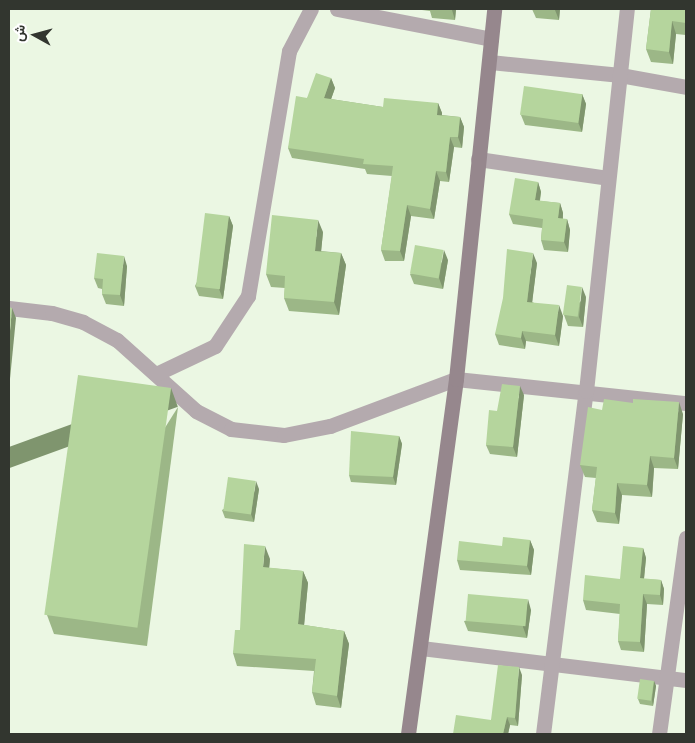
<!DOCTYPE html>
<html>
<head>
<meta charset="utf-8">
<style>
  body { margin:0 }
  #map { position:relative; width:695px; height:743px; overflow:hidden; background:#ebf7e3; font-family:"Alegreya Sans",Vazirmatn,sans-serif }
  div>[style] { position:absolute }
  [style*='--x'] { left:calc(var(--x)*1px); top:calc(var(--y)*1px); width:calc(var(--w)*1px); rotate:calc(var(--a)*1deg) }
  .street>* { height:15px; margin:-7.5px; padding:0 7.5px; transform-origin:7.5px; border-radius:7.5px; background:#b4aaae }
  .secondary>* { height:15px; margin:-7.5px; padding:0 7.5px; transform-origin:7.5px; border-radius:7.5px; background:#96878d }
  .wall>* { inset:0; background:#9cb787 }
  .shaded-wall>* { inset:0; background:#7f956e; transform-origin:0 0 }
  .building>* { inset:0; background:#b5d59d; transform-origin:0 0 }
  span { translate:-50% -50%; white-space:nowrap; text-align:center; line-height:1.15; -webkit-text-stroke:4px #fff; paint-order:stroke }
  .frame { position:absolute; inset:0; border:10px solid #32362f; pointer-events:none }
  .north { position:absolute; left:10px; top:10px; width:50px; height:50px; -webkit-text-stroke:4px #fff; paint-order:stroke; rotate:277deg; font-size:14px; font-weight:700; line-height:20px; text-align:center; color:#32362f }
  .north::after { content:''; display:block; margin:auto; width:18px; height:22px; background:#32362f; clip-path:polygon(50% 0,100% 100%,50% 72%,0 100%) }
</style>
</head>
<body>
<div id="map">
  <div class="street">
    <i style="--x:337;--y:9;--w:157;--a:11"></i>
    <i style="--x:490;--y:62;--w:131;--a:5.7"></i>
    <i style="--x:620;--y:75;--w:67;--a:10.3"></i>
    <i style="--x:478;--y:159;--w:131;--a:8.3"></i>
    <i style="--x:9;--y:308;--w:43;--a:6.6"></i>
    <i style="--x:52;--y:313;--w:32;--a:16"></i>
    <i style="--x:83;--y:322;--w:38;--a:28"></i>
    <i style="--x:117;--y:340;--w:106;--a:41.9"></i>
    <i style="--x:196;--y:411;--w:39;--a:27"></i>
    <i style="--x:231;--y:429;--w:53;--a:6.5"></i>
    <i style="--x:284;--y:435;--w:47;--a:-11.1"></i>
    <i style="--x:330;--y:426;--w:134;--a:-20.5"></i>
    <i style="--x:456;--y:379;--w:231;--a:6"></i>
    <i style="--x:156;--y:374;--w:65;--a:-25.4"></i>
    <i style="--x:215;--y:346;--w:60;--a:-56.6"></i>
    <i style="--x:248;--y:296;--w:248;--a:-80.5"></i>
    <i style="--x:289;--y:51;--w:47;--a:-62.4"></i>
    <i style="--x:421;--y:648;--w:267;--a:6.9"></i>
    <i style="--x:543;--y:734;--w:346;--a:-82.9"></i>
    <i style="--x:586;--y:391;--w:384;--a:-83.9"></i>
    <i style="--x:659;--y:734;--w:198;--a:-82.2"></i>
  </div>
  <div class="secondary">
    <i style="--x:408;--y:734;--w:358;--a:-82.3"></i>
    <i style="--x:456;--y:379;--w:372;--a:-84.1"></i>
  </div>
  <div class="wall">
    <i style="clip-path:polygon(414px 9px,456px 9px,455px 20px,432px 18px,430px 11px)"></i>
    <i style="clip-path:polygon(532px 9px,560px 9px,559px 20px,536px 18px)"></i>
    <i style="clip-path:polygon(651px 9px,686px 9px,686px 35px,676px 34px,673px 64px,651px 62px,646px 49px)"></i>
    <i style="clip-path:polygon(331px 78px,335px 88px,331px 99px,383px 107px,438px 103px,442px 113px,442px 115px,460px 117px,464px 127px,462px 148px,454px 147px,449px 182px,440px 181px,434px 219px,411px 216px,404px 261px,385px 261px,381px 250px,392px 176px,367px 174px,365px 169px,292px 158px,288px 148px,307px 98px)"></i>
    <i style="clip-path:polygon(582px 94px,586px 104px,582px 132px,525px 125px,521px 115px)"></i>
    <i style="clip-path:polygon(538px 182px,541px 192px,540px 201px,560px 203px,563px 213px,563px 219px,567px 219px,570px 230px,568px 252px,544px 250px,541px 240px,542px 228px,513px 224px,509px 214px)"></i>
    <i style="clip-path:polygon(229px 216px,233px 226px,223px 299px,199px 296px,195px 286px)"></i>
    <i style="clip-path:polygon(323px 232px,321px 251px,341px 253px,346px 265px,339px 315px,289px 311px,284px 298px,285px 288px,271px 287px,266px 274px)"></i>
    <i style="clip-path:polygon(448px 260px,443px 289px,414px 284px,410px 274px)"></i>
    <i style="clip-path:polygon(537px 263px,532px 302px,563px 316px,559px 346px,526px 341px,525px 349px,499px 345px,495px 334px)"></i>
    <i style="clip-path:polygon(127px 266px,124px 306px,106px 304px,102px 294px,102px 289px,98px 288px,94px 278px)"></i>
    <i style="clip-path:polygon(586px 297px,583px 327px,568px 326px,564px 315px)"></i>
    <i style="clip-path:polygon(524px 395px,517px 457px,490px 454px,486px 445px,497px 411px)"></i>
    <i style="clip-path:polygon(178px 407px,147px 646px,54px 634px,47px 615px)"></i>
    <i style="clip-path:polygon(602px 410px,683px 414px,678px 469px,654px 468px,652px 497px,622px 495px,619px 524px,597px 522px,592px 510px,596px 478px,585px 477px,580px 465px)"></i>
    <i style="clip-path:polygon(399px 436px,402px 444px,396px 485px,351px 482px,349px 475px)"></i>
    <i style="clip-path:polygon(259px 489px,254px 522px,225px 518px,222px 510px)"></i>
    <i style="clip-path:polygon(530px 540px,534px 550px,531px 575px,460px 570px,457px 560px)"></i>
    <i style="clip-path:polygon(643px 548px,646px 558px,644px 579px,661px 580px,664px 589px,663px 605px,647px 604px,644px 652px,621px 650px,618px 641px,620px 614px,586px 610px,583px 600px,620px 579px)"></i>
    <i style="clip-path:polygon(270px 559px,269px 568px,303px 571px,308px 583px,304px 625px,344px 631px,349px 644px,341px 708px,316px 705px,312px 692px,314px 671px,237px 666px,233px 653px,240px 630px)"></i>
    <i style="clip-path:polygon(531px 610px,527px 638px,468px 631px,464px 621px)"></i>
    <i style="clip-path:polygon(522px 675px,518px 726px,510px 725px,508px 734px,453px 734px,491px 720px)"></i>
    <i style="clip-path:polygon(654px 681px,656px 686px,653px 706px,640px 704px,638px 699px)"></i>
  </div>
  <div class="shaded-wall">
    <i style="clip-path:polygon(452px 9px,456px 9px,455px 20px,452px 10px)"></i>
    <i style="clip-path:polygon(555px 9px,560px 9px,559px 20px,555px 10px)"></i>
    <i style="clip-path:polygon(672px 21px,676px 34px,673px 64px,669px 52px)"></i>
    <i style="clip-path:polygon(331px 78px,335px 88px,328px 108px,324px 98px)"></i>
    <i style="clip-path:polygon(582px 94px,586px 104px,582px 132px,578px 122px)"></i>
    <i style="clip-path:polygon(438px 103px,442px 113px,441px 125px,437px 115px)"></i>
    <i style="clip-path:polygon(460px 117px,464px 127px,462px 148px,458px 137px)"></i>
    <i style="clip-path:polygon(450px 137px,454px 147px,449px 182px,446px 172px)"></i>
    <i style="clip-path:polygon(436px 171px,440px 181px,434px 219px,430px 209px)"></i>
    <i style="clip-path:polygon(538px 182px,541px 192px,538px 211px,535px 200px)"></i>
    <i style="clip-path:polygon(560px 203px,563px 213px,562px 228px,558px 218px)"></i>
    <i style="clip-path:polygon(407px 205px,411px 216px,404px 261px,400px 251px)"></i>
    <i style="clip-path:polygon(229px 216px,233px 226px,223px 299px,219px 289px)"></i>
    <i style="clip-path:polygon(567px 219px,570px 230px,568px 252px,564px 242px)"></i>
    <i style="clip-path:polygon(318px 220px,323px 232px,320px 263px,315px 251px)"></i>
    <i style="clip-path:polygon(444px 250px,448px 260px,443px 289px,439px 278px)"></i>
    <i style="clip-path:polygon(341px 253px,346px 265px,339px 315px,334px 302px)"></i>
    <i style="clip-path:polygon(533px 253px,537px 263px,531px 312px,527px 302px)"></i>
    <i style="clip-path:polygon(124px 256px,127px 266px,124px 306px,120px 295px)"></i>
    <i style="clip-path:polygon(582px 287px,586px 297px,583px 327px,579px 317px)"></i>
    <i style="clip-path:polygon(559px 305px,563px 316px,559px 346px,555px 335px)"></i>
    <i style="clip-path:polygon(12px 308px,16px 318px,9px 389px,9px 342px)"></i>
    <i style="clip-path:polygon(522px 331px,526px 341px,525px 349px,521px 338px)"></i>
    <i style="clip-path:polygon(520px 386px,524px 395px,517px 457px,513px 447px)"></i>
    <i style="left:171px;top:388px;width:20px;height:241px;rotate:70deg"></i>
    <i style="clip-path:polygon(679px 402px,683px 414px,678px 469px,674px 458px)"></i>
    <i style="clip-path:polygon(399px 436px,402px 444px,396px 485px,393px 477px)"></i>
    <i style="clip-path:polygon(650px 456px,654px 468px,652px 497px,647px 485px)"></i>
    <i style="clip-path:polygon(256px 481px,259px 489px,254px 522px,251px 514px)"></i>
    <i style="clip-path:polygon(617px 483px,622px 495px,619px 524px,615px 513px)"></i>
    <i style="clip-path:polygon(530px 540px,534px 550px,531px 575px,527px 566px)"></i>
    <i style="clip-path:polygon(265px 546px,270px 559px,268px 580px,263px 567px)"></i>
    <i style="clip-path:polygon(643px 548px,646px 558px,643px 588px,640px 578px)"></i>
    <i style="clip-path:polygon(303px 571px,308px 583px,303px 637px,298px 624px)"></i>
    <i style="clip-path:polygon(661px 580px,664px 589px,663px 605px,660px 595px)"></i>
    <i style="clip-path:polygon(643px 594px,647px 604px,644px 652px,640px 642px)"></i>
    <i style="clip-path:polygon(528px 599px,531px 610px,527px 638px,523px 627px)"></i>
    <i style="clip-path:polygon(344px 631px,349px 644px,341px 708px,337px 696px)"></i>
    <i style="clip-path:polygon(519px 667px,522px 675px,518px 726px,515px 718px)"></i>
    <i style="clip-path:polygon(654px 681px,656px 686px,653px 706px,652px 700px)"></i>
    <i style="clip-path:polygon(507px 717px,510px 725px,508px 734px,503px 734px)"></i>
  </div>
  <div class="building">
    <i style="clip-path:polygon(541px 9px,555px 9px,555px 10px)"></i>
    <i style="clip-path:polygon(651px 9px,686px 9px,686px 23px,672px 21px,669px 52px,646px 49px)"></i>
    <i style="clip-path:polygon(316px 73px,331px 78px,324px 98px,383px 107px,384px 98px,438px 103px,437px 115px,460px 117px,458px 137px,450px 137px,446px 172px,436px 171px,430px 209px,407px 205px,400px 251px,381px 250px,393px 166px,363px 164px,364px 159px,288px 148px,296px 96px,307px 98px)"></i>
    <i style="left:524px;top:86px;width:59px;height:29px;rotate:8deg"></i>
    <i style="clip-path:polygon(515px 178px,538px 182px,535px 200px,560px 203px,558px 218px,567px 219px,564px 242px,541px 240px,543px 219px,509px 214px)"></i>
    <i style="left:205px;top:213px;width:24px;height:74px;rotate:7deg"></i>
    <i style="clip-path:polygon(272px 215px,318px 220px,315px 251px,341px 253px,334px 302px,284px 298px,285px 276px,266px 274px)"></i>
    <i style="left:415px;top:245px;width:29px;height:29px;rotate:10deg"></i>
    <i style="clip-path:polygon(507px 249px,533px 253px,527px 302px,559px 305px,555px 335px,522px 331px,521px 338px,495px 334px,503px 298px)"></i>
    <i style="clip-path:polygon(97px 253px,124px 256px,120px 295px,102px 294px,103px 279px,94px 278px)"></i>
    <i style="left:567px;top:285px;width:15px;height:30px;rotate:8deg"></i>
    <i style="clip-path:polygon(9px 307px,12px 308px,9px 342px)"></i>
    <i style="left:78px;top:375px;width:94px;height:242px;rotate:8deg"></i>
    <i style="clip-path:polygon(502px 384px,520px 386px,513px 447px,486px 445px,489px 410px,497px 411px)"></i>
    <i style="clip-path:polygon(604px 399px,633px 403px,633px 399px,679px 402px,674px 458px,650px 456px,647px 485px,617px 483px,615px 513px,592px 510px,597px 467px,580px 465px,588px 407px,602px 410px)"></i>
    <i style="clip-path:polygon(351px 431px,399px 436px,393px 477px,349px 475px)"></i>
    <i style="left:228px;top:477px;width:28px;height:34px;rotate:8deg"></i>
    <i style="clip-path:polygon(503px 537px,530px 540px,527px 566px,457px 560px,459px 541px,502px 546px)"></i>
    <i style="clip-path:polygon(244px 544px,265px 546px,263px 567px,303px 571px,298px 624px,344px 631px,337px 696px,312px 692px,316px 659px,233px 653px,235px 630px,240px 630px)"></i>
    <i style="clip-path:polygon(623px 546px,643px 548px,640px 578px,661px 580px,660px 595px,643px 594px,640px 642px,618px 641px,620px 604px,583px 600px,585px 575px,620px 579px)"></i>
    <i style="left:468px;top:594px;width:60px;height:27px;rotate:5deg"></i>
    <i style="clip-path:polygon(498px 665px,519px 667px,515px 718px,507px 717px,503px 734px,453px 734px,456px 715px,491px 720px)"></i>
    <i style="left:640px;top:679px;width:14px;height:20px;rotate:8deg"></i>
  </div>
  <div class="frame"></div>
  <div class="north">ش</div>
</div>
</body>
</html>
